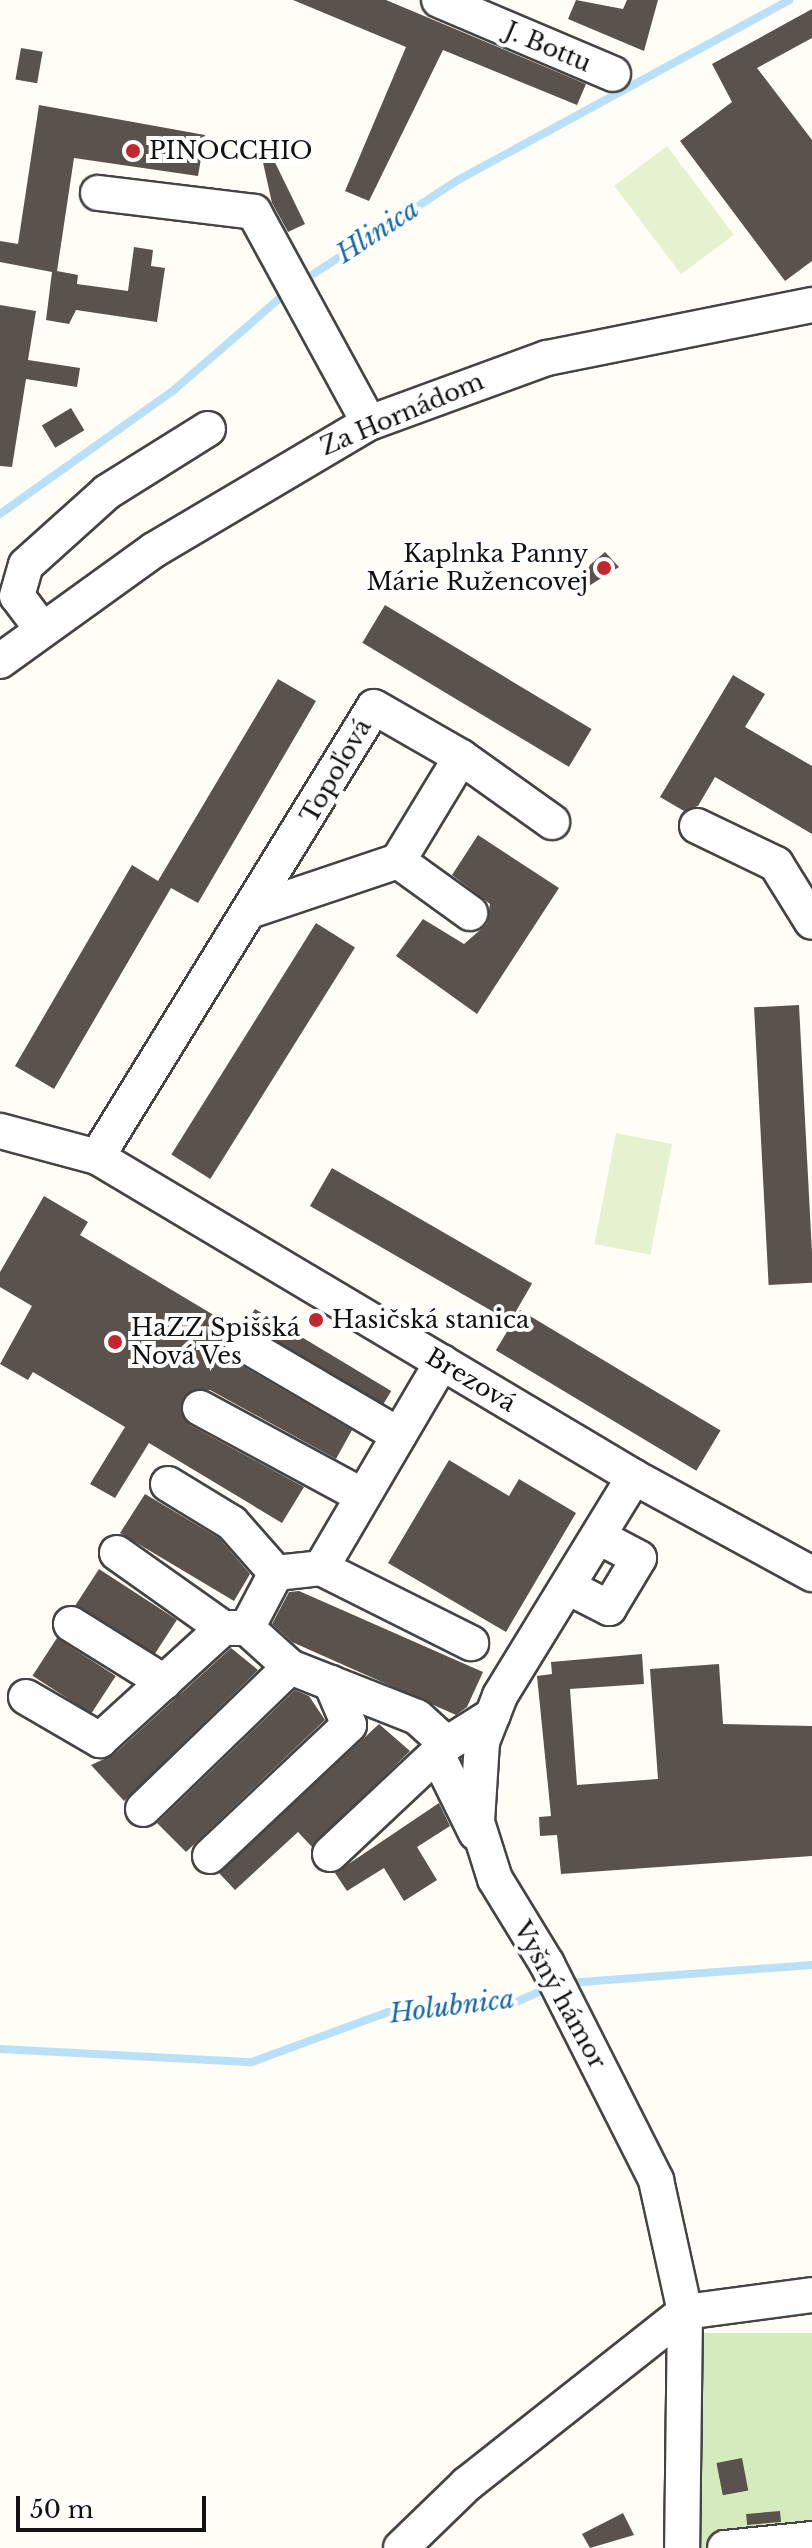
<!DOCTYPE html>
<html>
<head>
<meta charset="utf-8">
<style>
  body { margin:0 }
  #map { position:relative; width:812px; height:2548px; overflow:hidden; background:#fffdf5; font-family:"Libre Baskerville",serif }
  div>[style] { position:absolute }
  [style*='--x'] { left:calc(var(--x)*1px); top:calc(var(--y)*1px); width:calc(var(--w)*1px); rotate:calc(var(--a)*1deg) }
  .green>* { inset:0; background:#d5ebbd; transform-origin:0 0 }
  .pitch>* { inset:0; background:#e6f2cf; transform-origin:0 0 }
  .stream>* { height:8px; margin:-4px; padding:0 4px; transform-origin:4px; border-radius:4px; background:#b9e0f7 }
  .building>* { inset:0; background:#5a524d; transform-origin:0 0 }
  .roads { filter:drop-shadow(2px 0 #444) drop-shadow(-2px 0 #444) drop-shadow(0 2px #444) drop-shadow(0 -2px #444) }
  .minor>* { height:34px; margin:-17px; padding:0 17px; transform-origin:17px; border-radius:17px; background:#fff }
  .dots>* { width:22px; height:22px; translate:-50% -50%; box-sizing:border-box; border:4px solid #fff; border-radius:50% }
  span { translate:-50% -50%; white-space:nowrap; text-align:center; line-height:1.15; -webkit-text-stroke:8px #fff; paint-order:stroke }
  .street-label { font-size:24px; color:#111 }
  .poi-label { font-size:24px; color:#111 }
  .left { translate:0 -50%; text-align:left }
  .right { translate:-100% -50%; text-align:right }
  .water-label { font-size:26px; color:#1768a6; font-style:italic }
  .scale { position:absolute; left:16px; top:2496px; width:190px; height:36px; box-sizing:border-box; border:4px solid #111; border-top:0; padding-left:10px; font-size:24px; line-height:28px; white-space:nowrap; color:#111; -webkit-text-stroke:6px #fff; paint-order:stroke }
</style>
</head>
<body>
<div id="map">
  <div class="green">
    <i style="left:812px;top:2333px;width:215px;height:115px;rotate:90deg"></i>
  </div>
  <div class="pitch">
    <i style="left:667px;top:146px;width:111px;height:66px;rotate:53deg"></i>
    <i style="left:616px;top:1133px;width:57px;height:113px;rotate:11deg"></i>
  </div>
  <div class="stream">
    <i style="--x:301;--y:282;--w:187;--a:-33"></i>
    <i style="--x:458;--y:180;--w:377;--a:-28.5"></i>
    <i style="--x:0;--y:514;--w:215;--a:-35.5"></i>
    <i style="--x:175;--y:389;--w:148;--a:-40.9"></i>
    <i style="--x:567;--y:1983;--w:246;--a:-4.2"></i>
    <i style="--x:0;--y:2049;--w:252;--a:3"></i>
    <i style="--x:252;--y:2062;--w:145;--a:-20.2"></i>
    <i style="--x:388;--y:2012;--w:126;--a:-4.1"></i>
    <i style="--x:514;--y:2003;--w:39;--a:-24"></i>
  </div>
  <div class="building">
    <i style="clip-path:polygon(293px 0,386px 0,586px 84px,577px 105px,443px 50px,369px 201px,345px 191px,406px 47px)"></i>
    <i style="clip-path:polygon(576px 0,623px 9px,627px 0,658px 0,644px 51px,568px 19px)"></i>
    <i style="clip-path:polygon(812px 9px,812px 38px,757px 68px,812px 140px,812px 261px,785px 281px,680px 141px,732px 102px,712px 64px)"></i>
    <i style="left:21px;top:48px;width:22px;height:32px;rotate:10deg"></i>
    <i style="clip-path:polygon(39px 105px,205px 135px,198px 176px,74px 158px,57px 271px,78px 275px,77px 284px,128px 291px,134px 247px,153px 250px,151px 266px,165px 268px,157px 322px,76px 310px,69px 324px,46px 320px,52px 272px,0 262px,0 241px,18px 244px)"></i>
    <i style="clip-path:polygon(267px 146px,305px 224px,288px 232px,272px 203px,260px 149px)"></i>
    <i style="clip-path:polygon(0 305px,36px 311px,28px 360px,80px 368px,77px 387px,26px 379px,12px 467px,0 466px)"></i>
    <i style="left:71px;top:408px;width:26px;height:34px;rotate:59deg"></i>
    <i style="clip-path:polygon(605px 552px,619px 567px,576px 594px,590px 565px)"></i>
    <i style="left:385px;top:605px;width:241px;height:44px;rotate:31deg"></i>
    <i style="clip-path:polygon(733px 675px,765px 694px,745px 727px,812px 766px,812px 834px,715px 777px,698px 806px,684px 811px,660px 797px)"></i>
    <i style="clip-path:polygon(278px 679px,316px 701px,198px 903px,162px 883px,171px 888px,54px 1089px,15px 1066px,132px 865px,158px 881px)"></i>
    <i style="clip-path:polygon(478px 835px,559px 888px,477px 1014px,396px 956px,423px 919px,464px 944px,487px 924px,490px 904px,452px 875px)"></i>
    <i style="left:316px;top:923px;width:46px;height:273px;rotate:32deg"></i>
    <i style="left:799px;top:1005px;width:278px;height:45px;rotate:87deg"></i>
    <i style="left:332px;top:1168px;width:231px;height:44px;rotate:30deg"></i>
    <i style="clip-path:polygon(44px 1196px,88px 1222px,80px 1235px,232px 1326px,222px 1342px,232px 1360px,352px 1430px,336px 1459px,210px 1390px,183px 1398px,190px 1425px,304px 1487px,282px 1523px,149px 1443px,115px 1498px,90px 1484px,125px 1427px,33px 1372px,28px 1380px,0 1364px,32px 1306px,0 1287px,0 1272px)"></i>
    <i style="left:255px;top:1309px;width:159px;height:17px;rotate:31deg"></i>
    <i style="left:520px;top:1310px;width:234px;height:47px;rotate:31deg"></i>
    <i style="clip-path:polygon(449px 1460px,509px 1496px,519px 1479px,576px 1513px,506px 1632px,388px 1563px)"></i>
    <i style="clip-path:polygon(145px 1494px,219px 1538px,250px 1574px,234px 1601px,120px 1533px)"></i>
    <i style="left:99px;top:1569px;width:93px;height:43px;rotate:33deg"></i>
    <i style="clip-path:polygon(299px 1591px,483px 1672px,467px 1707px,456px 1715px,292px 1642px,272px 1624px,289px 1592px)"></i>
    <i style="left:57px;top:1638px;width:70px;height:45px;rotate:33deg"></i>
    <i style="clip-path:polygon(231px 1648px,258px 1670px,124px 1801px,91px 1765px,113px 1755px)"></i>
    <i style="clip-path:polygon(642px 1654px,644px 1684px,570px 1689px,577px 1785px,658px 1779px,650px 1669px,719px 1664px,723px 1724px,812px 1726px,812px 1856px,561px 1874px,557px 1835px,540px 1836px,539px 1817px,551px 1816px,537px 1676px,552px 1674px,551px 1662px)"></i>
    <i style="clip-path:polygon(295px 1690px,309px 1696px,325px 1720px,186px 1852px,157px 1823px)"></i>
    <i style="clip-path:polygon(379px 1724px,410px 1751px,312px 1847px,298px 1832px,235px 1890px,219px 1873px)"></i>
    <i style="clip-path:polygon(439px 1803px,450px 1826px,417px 1847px,437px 1880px,404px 1901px,384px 1868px,347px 1891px,335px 1873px)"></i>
    <i style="left:742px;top:2458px;width:33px;height:26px;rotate:79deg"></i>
    <i style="left:780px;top:2511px;width:11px;height:34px;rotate:85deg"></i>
    <i style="clip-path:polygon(623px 2513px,634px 2535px,590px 2548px,582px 2534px)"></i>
  </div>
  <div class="roads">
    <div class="minor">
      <i style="--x:439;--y:0;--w:189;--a:23"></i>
      <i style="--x:98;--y:193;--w:157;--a:6.9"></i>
      <i style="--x:254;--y:212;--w:240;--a:61.4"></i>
      <i style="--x:42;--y:629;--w:41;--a:-127.1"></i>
      <i style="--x:17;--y:596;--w:32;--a:-74"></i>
      <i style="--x:26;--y:565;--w:109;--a:-42"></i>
      <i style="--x:107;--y:492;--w:119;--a:-32"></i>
      <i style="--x:0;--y:661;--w:190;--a:-35.8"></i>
      <i style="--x:154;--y:550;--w:250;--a:-30.6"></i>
      <i style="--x:369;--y:423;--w:189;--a:-20.1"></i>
      <i style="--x:547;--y:358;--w:270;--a:-11.3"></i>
      <i style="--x:461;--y:757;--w:112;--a:35.5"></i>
      <i style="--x:697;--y:826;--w:88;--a:25.7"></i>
      <i style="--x:776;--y:864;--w:68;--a:58.2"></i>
      <i style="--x:398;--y:861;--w:89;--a:35.8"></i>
      <i style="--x:0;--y:1131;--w:100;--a:15"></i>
      <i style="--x:97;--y:1157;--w:625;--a:30.79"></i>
      <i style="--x:634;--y:1477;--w:203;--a:28.6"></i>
      <i style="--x:97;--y:1157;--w:528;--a:-58.39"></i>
      <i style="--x:374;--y:707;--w:100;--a:29.9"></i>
      <i style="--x:461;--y:757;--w:122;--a:121.2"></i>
      <i style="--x:398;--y:861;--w:151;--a:161.4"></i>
      <i style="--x:242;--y:1343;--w:182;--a:30.4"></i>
      <i style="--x:442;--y:1362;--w:239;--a:120.4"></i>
      <i style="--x:321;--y:1568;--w:168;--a:26.6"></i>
      <i style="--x:200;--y:1408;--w:185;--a:28.4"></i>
      <i style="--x:634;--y:1477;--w:257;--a:121.5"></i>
      <i style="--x:500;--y:1696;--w:49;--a:111.4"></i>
      <i style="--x:482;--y:1742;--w:80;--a:93.6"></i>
      <i style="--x:477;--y:1822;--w:60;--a:72.5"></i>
      <i style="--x:495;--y:1879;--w:100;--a:58.5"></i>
      <i style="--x:547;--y:1964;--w:242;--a:63.2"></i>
      <i style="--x:656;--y:2180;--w:135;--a:77.6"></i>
      <i style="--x:685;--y:2312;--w:236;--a:90.7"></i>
      <i style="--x:168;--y:1484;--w:75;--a:31.4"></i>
      <i style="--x:232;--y:1523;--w:67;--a:48.7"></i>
      <i style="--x:276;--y:1573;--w:45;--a:-6.3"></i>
      <i style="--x:117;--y:1553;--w:130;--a:35.3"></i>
      <i style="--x:223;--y:1628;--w:24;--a:0"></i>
      <i style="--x:247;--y:1628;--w:58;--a:42.2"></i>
      <i style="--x:290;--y:1667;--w:136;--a:21.5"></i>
      <i style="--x:417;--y:1717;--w:40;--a:42"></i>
      <i style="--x:447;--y:1744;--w:54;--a:-32.2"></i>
      <i style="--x:570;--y:1588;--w:44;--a:27.1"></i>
      <i style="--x:609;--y:1608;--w:58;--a:-59"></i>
      <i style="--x:639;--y:1558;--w:45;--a:-152.3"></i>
      <i style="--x:71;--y:1624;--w:110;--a:31.9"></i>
      <i style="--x:247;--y:1628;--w:62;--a:-62.2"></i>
      <i style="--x:26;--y:1697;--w:86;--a:30.2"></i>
      <i style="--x:100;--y:1740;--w:166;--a:-42.3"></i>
      <i style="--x:437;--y:1754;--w:88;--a:63.7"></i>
      <i style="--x:143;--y:1809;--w:204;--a:-44"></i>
      <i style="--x:330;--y:1854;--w:161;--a:-43.2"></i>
      <i style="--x:210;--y:1856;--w:191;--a:-43.3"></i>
      <i style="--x:349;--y:1725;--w:46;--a:-113.2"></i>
      <i style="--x:401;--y:2548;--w:92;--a:-44.1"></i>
      <i style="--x:467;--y:2484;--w:278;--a:-38.3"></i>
      <i style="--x:685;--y:2312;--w:128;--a:-7.6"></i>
      <i style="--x:725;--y:2548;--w:87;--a:-5.9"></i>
    </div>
  </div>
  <div class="dots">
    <i style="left:133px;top:151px;background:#c4262e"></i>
    <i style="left:604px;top:568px;background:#c4262e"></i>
    <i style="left:316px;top:1320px;background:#c4262e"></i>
    <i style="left:115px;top:1342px;background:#c4262e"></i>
  </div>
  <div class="street-label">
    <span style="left:548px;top:47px;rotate:23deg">J. Bottu</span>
    <span style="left:402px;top:414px;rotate:-23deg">Za Hornádom</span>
    <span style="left:336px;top:771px;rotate:-60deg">Topoľová</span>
    <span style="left:471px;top:1380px;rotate:31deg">Brezová</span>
    <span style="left:560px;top:1995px;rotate:61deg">Vyšný hámor</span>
  </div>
  <div class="poi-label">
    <span class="left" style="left:149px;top:151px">PINOCCHIO</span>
    <span class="right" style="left:588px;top:568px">Kaplnka Panny<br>Márie Ružencovej</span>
    <span class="left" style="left:332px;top:1320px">Hasičská stanica</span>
    <span class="left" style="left:131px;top:1342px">HaZZ Spišská<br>Nová Ves</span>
  </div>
  <div class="water-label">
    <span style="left:378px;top:232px;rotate:-33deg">Hlinica</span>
    <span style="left:452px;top:2007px;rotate:-7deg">Holubnica</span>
  </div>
  <div class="scale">50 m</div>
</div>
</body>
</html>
